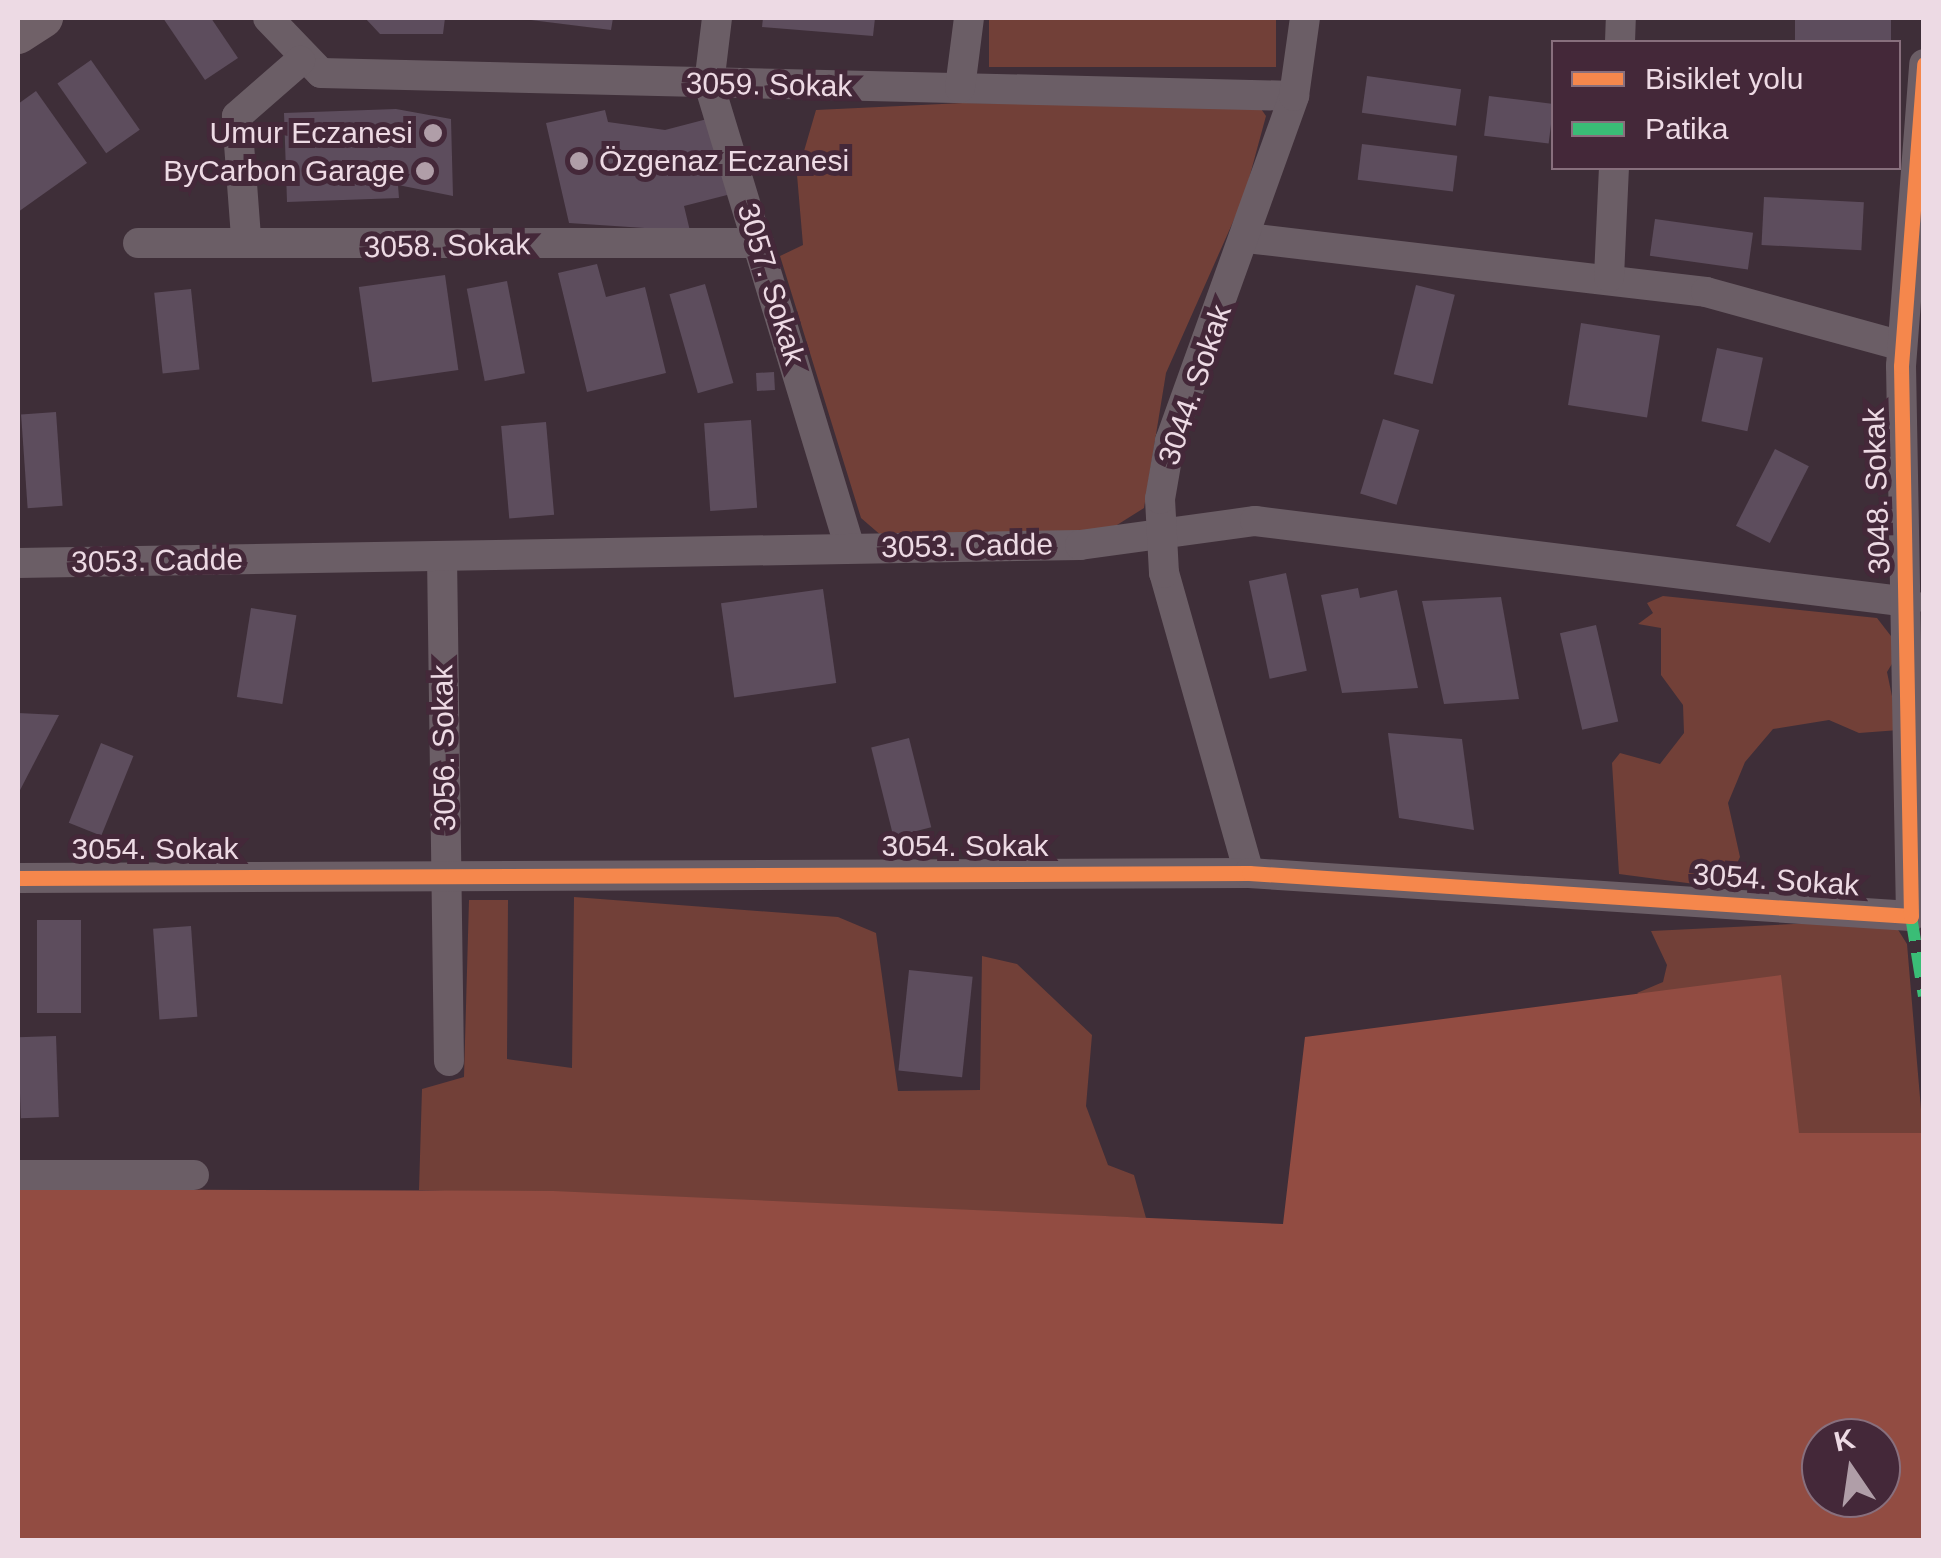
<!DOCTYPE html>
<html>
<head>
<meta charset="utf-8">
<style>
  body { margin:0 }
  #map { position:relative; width:1941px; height:1558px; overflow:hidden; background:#3e2e38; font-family:Arial,sans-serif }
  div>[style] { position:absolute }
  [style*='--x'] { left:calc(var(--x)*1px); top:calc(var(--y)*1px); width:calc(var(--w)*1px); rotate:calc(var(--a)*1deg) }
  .green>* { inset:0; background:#724038; transform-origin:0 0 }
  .forest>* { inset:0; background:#924c42 }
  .building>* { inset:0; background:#5d4d5d; transform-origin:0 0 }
  .street>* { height:30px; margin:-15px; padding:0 15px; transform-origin:15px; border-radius:15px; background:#6b5e66 }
  .secondary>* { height:40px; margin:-20px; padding:0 20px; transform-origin:20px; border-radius:20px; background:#706168 }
  .quiet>* { height:12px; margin-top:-6px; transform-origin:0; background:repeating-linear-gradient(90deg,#3abd76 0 25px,transparent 0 37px) }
  .cycleway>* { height:15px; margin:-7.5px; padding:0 7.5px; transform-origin:7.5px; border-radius:7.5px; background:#f5874c }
  .dots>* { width:28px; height:28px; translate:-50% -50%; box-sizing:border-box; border:5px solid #442839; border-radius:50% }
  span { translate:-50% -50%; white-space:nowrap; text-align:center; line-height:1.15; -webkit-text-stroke:10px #442839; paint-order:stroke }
  .street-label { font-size:30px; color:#eddae4 }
  .poi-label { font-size:30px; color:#eddae4 }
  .right { translate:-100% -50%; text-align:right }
  .left { translate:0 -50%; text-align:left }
  .frame { position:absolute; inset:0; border:20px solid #eddae4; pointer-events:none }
  .legend { position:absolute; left:1551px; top:40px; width:350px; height:130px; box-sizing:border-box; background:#442839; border:2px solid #886f7d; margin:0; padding:12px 18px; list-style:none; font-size:30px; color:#eddae4 }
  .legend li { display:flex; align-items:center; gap:20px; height:50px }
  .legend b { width:50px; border:2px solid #886f7d }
  .north { position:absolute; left:1801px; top:1418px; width:100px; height:100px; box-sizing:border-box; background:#442839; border:2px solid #886f7d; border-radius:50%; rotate:347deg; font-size:28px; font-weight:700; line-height:40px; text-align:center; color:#eddae4 }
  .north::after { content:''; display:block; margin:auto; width:35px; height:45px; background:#b09ea8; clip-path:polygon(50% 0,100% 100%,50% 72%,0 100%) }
</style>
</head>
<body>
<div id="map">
  <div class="green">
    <i style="left:989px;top:18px;width:287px;height:49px"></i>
    <i style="clip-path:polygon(963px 103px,1259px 106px,1266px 116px,1244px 197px,1166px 373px,1144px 508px,1101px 535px,883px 537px,861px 518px,780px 256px,803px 245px,797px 175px,816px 110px)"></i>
    <i style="clip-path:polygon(1663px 596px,1877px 618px,1901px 649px,1887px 672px,1899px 730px,1859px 733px,1829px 720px,1773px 729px,1745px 762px,1728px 803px,1740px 857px,1725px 888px,1619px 874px,1612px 763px,1620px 753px,1660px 764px,1684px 733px,1683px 705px,1661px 675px,1661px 628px,1638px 624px,1653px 613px,1647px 603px)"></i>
    <i style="clip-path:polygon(574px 897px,838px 917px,876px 933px,898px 1091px,980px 1090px,982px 956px,1017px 964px,1092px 1035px,1086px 1106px,1108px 1165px,1134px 1175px,1146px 1218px,419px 1190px,422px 1089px,464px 1077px,469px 900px,508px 900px,507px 1059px,572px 1068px)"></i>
    <i style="clip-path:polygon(1877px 920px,1895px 925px,1907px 944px,1923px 1133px,1799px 1133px,1637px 993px,1663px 982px,1667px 965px,1651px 931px)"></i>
  </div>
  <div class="forest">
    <i style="clip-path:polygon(evenodd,1781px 975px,1799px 1133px,1923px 1133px,1923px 1540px,18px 1540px,18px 1189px,553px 1191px,1283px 1224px,1305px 1037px,1781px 975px,1821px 1438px,1881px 1438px,1881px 1498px,1821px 1498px,1821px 1438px)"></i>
  </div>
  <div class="building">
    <i style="clip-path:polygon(163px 18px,211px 18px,238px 58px,205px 80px)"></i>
    <i style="clip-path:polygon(365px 18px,445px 18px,443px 34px,380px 34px)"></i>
    <i style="clip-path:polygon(515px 18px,613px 18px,611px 30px)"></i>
    <i style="clip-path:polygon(763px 18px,875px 18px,873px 36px,762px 27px)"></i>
    <i style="left:1795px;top:18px;width:96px;height:24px"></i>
    <i style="left:91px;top:60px;width:85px;height:41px;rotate:55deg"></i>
    <i style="left:1367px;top:76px;width:95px;height:37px;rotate:8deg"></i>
    <i style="clip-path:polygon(36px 91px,87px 163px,18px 212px,18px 104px)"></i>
    <i style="left:1489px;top:96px;width:65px;height:40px;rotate:7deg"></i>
    <i style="clip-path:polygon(396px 109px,451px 119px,453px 196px,398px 185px,399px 198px,287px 202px,284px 113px)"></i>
    <i style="clip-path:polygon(605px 110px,608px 122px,665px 130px,711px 118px,731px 194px,684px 206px,690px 231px,569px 223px,546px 123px)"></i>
    <i style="left:1362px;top:144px;width:96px;height:36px;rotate:7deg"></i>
    <i style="left:1764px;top:197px;width:100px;height:48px;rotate:3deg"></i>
    <i style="left:1655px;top:219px;width:99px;height:37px;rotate:8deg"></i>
    <i style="clip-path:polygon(597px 264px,606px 297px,645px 287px,666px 373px,587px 392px,558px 273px)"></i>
    <i style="left:445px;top:275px;width:96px;height:87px;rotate:82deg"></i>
    <i style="left:507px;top:281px;width:94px;height:41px;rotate:79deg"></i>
    <i style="left:705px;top:284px;width:103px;height:37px;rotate:74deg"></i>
    <i style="left:1416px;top:285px;width:40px;height:92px;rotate:14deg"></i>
    <i style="left:191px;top:289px;width:81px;height:37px;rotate:84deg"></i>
    <i style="left:1581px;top:323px;width:80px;height:83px;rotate:9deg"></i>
    <i style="left:1717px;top:348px;width:47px;height:75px;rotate:12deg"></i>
    <i style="left:774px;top:372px;width:18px;height:18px;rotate:87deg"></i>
    <i style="left:56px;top:412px;width:94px;height:35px;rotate:86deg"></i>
    <i style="left:1383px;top:419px;width:38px;height:78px;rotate:17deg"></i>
    <i style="left:751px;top:420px;width:88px;height:47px;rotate:86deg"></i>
    <i style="left:546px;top:422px;width:93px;height:45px;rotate:85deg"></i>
    <i style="left:1775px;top:449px;width:38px;height:86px;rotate:27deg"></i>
    <i style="left:1286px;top:573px;width:100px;height:38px;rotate:78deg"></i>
    <i style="clip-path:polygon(1358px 588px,1360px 598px,1397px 590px,1418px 688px,1342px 693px,1321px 595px)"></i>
    <i style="left:823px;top:589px;width:95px;height:103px;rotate:82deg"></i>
    <i style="clip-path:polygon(1501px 597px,1519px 699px,1444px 704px,1422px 601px)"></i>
    <i style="left:251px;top:608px;width:46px;height:90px;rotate:9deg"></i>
    <i style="left:1596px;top:625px;width:99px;height:37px;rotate:77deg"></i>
    <i style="clip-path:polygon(18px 713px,59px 715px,18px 794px)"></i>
    <i style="clip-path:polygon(1388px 733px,1462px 739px,1474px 830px,1399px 818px)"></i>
    <i style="left:909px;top:738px;width:92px;height:39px;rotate:76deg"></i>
    <i style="left:101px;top:743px;width:35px;height:86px;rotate:22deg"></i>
    <i style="left:37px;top:920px;width:44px;height:93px"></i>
    <i style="left:191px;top:926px;width:91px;height:38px;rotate:86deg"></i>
    <i style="left:909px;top:970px;width:64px;height:101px;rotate:6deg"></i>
    <i style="left:56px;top:1036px;width:81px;height:38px;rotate:88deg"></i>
  </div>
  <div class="street">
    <i style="--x:268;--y:18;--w:76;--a:46.1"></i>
    <i style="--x:321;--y:73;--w:973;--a:1.35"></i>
    <i style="--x:717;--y:18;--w:66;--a:96.9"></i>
    <i style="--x:709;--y:84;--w:485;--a:73.1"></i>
    <i style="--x:1620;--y:42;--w:24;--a:-88"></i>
    <i style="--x:960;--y:88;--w:71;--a:-82.7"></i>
    <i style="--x:246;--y:237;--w:121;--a:-94.3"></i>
    <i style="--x:237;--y:116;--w:84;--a:-41.1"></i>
    <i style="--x:1247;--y:238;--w:462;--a:6.7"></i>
    <i style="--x:1706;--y:292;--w:203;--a:15.4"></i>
    <i style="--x:138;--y:243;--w:621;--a:0"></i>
    <i style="--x:1609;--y:277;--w:109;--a:-87.4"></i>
    <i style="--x:442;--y:556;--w:505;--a:89.21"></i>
    <i style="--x:18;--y:563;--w:1062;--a:-0.97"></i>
    <i style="--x:1080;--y:545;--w:177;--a:-7.8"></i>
    <i style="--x:1255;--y:521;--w:659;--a:7.06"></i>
    <i style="--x:1249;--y:873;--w:312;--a:-105.8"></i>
    <i style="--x:1164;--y:573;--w:74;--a:-93.1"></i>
    <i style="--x:1160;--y:499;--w:59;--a:-80.2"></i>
    <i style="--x:1170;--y:441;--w:367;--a:-70.2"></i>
    <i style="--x:1294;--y:96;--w:79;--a:-82"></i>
    <i style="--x:18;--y:878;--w:1231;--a:-0.23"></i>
    <i style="--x:1249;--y:873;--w:663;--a:3.72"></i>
    <i style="--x:1911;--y:916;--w:550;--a:-91.04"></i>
    <i style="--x:1901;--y:366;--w:303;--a:-85.6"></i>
    <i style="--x:18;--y:1175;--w:176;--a:0"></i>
  </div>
  <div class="secondary">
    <i style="--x:18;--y:34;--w:30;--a:-33"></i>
  </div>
  <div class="quiet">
    <i style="--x:1911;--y:916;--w:81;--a:80.8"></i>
  </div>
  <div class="cycleway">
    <i style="--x:18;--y:878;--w:1231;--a:-0.23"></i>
    <i style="--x:1249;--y:873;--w:663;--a:3.72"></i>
    <i style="--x:1911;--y:916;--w:550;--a:-91.04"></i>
    <i style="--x:1901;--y:366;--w:303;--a:-85.6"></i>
  </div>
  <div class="dots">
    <i style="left:433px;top:133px;background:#b09ea8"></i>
    <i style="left:579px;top:161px;background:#b09ea8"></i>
    <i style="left:425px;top:171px;background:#b09ea8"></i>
  </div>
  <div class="street-label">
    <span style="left:769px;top:85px;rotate:1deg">3059. Sokak</span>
    <span style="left:447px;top:246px;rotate:-1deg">3058. Sokak</span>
    <span style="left:771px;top:284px;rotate:73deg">3057. Sokak</span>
    <span style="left:1195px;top:385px;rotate:-71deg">3044. Sokak</span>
    <span style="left:1877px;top:491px;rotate:-92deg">3048. Sokak</span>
    <span style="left:967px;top:546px;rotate:-1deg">3053. Cadde</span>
    <span style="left:157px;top:561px;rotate:-1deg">3053. Cadde</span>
    <span style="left:444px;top:748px;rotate:-91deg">3056. Sokak</span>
    <span style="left:965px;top:846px">3054. Sokak</span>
    <span style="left:155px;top:849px">3054. Sokak</span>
    <span style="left:1776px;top:880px;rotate:4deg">3054. Sokak</span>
  </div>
  <div class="poi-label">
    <span class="right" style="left:413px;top:133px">Umur Eczanesi</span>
    <span class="left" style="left:599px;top:161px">Özgenaz Eczanesi</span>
    <span class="right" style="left:405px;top:171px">ByCarbon Garage</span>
  </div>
  <div class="frame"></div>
  <ul class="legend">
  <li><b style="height:12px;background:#f5874c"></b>Bisiklet yolu</li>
  <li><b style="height:12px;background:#3abd76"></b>Patika</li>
  </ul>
  <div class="north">K</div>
</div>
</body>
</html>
